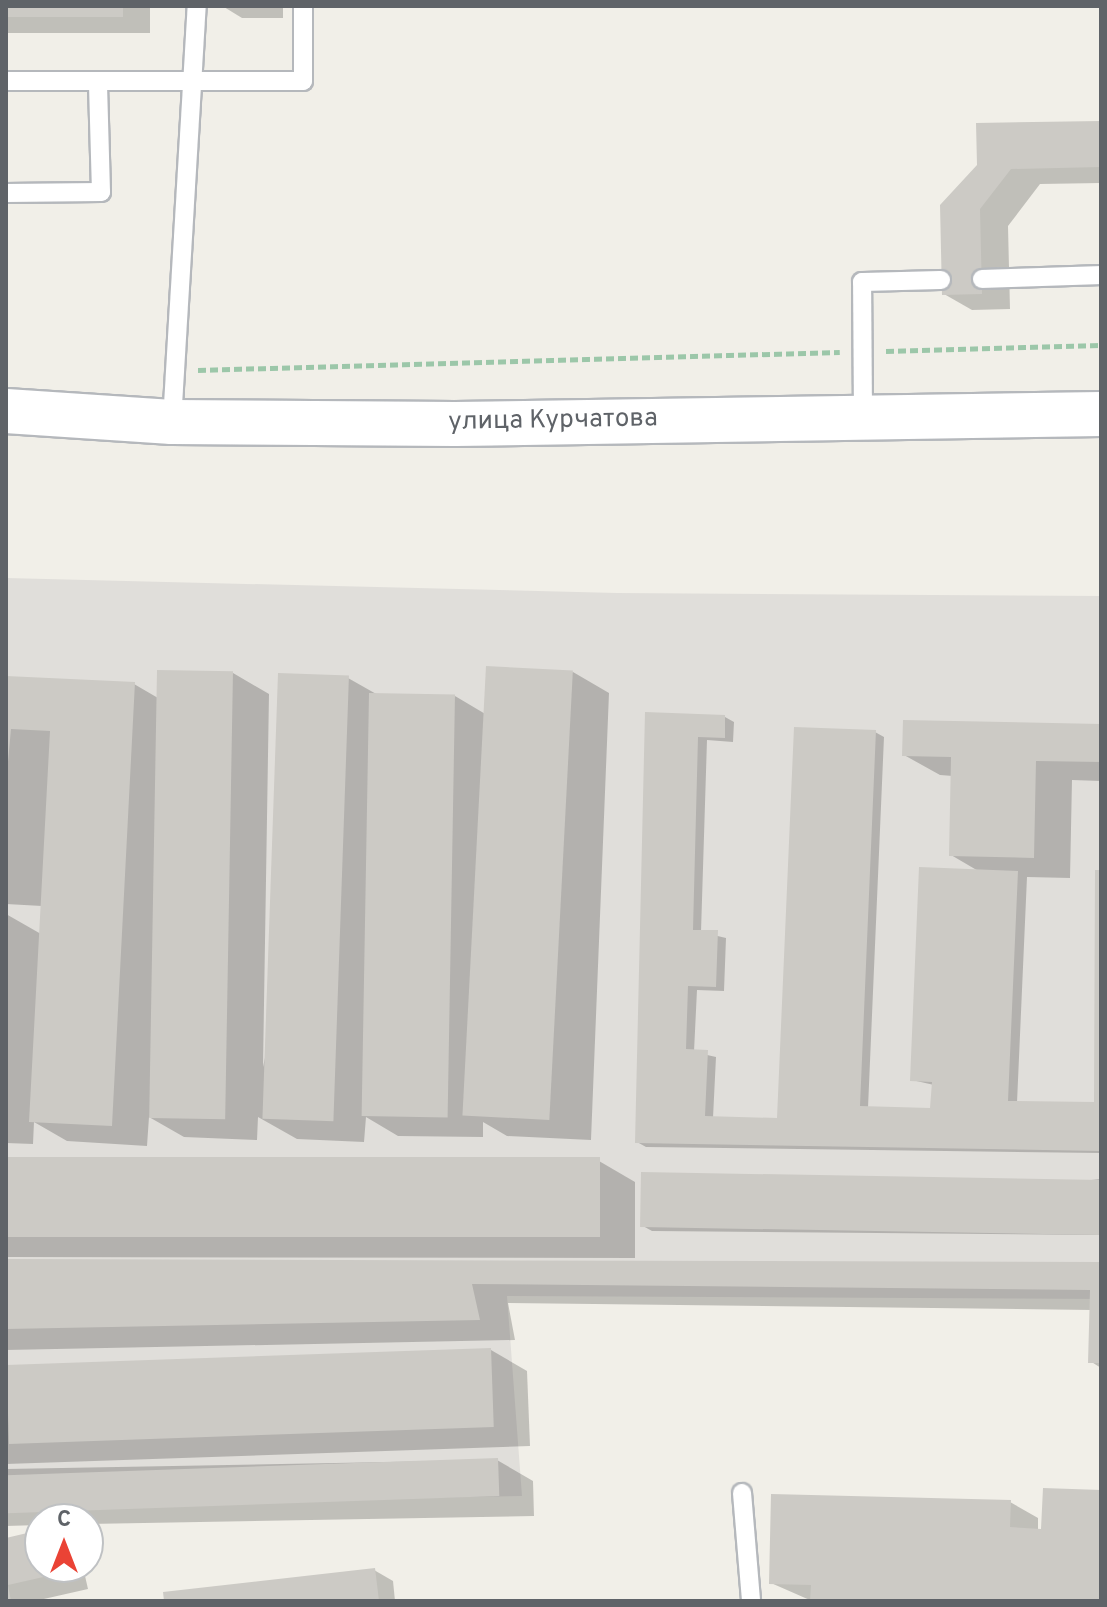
<!DOCTYPE html>
<html>
<head>
<meta charset="utf-8">
<style>
  body { margin:0 }
  #map { position:relative; width:1107px; height:1607px; overflow:hidden; background:#f1efe8; font-family:Overpass,sans-serif }
  div>[style] { position:absolute }
  [style*='--x'] { left:calc(var(--x)*1px); top:calc(var(--y)*1px); width:calc(var(--w)*1px); rotate:calc(var(--a)*1deg) }
  .industrial>* { inset:0; background:#e0deda }
  .shadow>* { inset:0; background:#0003; transform-origin:0 0 }
  .building>* { inset:0; background:#cccac5; transform-origin:0 0 }
  .path>* { height:5px; margin-top:-2.5px; transform-origin:0; background:repeating-linear-gradient(90deg,#9cc7a9 0 8px,transparent 0 12px) }
  .roads { filter:drop-shadow(2px 0 #b5b8bc) drop-shadow(-2px 0 #b5b8bc) drop-shadow(0 2px #b5b8bc) drop-shadow(0 -2px #b5b8bc) }
  .service>* { height:18px; margin:-9px; padding:0 9px; transform-origin:9px; border-radius:9px; background:#fff }
  .secondary>* { height:44px; margin:-22px; padding:0 22px; transform-origin:22px; border-radius:22px; background:#fff }
  span { translate:-50% -50%; white-space:nowrap; text-align:center; line-height:1.15; -webkit-text-stroke:6px #fff; paint-order:stroke }
  .street-label { font-size:26px; color:#5f6368 }
  .frame { position:absolute; inset:0; border:8px solid #5f6368; pointer-events:none }
  .north { position:absolute; left:24px; top:1503px; width:80px; height:80px; box-sizing:border-box; background:#fff; border:2px solid #bfc1c3; border-radius:50%; rotate:0deg; font-size:22px; font-weight:700; line-height:32px; text-align:center; color:#5f6368 }
  .north::after { content:''; display:block; margin:auto; width:28px; height:36px; background:#ea4335; clip-path:polygon(50% 0,100% 100%,50% 72%,0 100%) }
</style>
</head>
<body>
<div id="map">
  <div class="industrial">
    <i style="clip-path:polygon(6px 578px,617px 593px,1101px 596px,1101px 1299px,507px 1296px,522px 1496px,6px 1505px)"></i>
  </div>
  <div class="shadow">
    <i style="left:6px;top:6px;width:144px;height:27px"></i>
    <i style="clip-path:polygon(283px 6px,283px 18px,242px 18px,224px 7px)"></i>
    <i style="clip-path:polygon(1101px 123px,1101px 183px,1040px 184px,1008px 226px,1010px 309px,972px 310px,944px 294px,979px 166px)"></i>
    <i style="clip-path:polygon(573px 672px,609px 693px,591px 1140px,507px 1136px,483px 1122px,483px 1137px,398px 1136px,366px 1117px,364px 1142px,297px 1139px,258px 1117px,257px 1140px,184px 1137px,149px 1117px,147px 1146px,67px 1141px,34px 1122px,33px 1144px,6px 1143px,6px 914px,41px 934px,42px 906px,6px 904px,6px 678px,134px 684px,158px 698px,233px 673px,269px 694px,263px 1067px,348px 678px,378px 695px,455px 696px,487px 715px)"></i>
    <i style="clip-path:polygon(647px 715px,725px 717px,734px 722px,733px 742px,707px 740px,701px 932px,726px 938px,724px 991px,697px 990px,694px 1052px,716px 1057px,713px 1118px,779px 1120px,875px 732px,884px 737px,868px 1108px,932px 1110px,934px 1085px,912px 1080px,980px 872px,951px 855px,953px 776px,940px 775px,904px 755px,1101px 726px,1101px 781px,1072px 780px,1070px 878px,1027px 877px,1017px 1103px,1096px 1104px,1101px 872px,1101px 1153px,646px 1147px,637px 1142px)"></i>
    <i style="clip-path:polygon(6px 1159px,599px 1161px,635px 1182px,635px 1258px,6px 1257px)"></i>
    <i style="clip-path:polygon(1101px 1179px,1101px 1235px,652px 1231px,643px 1226px)"></i>
    <i style="clip-path:polygon(6px 1261px,1101px 1264px,1101px 1368px,1090px 1361px,1091px 1310px,508px 1303px,515px 1340px,6px 1350px)"></i>
    <i style="clip-path:polygon(491px 1350px,527px 1371px,530px 1446px,6px 1464px,6px 1366px)"></i>
    <i style="clip-path:polygon(497px 1460px,533px 1481px,534px 1516px,88px 1524px,88px 1519px,40px 1519px,40px 1525px,6px 1526px,6px 1469px)"></i>
    <i style="clip-path:polygon(1101px 1492px,1101px 1601px,812px 1601px,771px 1583px,1010px 1502px,1038px 1518px,1038px 1531px,1043px 1531px)"></i>
    <i style="clip-path:polygon(40px 1532px,40px 1567px,83px 1567px,88px 1589px,35px 1601px,6px 1601px,6px 1540px)"></i>
    <i style="clip-path:polygon(374px 1570px,393px 1581px,395px 1601px,166px 1601px)"></i>
  </div>
  <div class="building">
    <i style="left:6px;top:6px;width:117px;height:11px"></i>
    <i style="clip-path:polygon(1101px 121px,1101px 167px,1011px 169px,980px 209px,982px 294px,942px 295px,940px 205px,977px 165px,976px 123px)"></i>
    <i style="left:486px;top:666px;width:87px;height:450px;rotate:3deg"></i>
    <i style="left:157px;top:670px;width:76px;height:448px;rotate:1deg"></i>
    <i style="left:278px;top:673px;width:71px;height:446px;rotate:2deg"></i>
    <i style="clip-path:polygon(6px 676px,135px 682px,112px 1126px,29px 1122px,50px 731px,11px 729px,6px 784px)"></i>
    <i style="left:369px;top:693px;width:86px;height:423px;rotate:1deg"></i>
    <i style="clip-path:polygon(645px 712px,725px 715px,725px 738px,698px 737px,693px 930px,718px 930px,716px 987px,688px 986px,686px 1049px,708px 1050px,705px 1116px,777px 1118px,794px 727px,876px 730px,860px 1106px,930px 1108px,932px 1082px,910px 1081px,919px 867px,1018px 871px,1008px 1101px,1094px 1102px,1095px 870px,1101px 870px,1101px 1151px,635px 1143px)"></i>
    <i style="clip-path:polygon(903px 720px,1101px 724px,1101px 762px,1036px 761px,1034px 858px,949px 856px,951px 757px,902px 756px)"></i>
    <i style="left:6px;top:1157px;width:594px;height:80px"></i>
    <i style="left:641px;top:1172px;width:460px;height:55px;rotate:1deg"></i>
    <i style="clip-path:polygon(6px 1259px,1101px 1262px,1101px 1363px,1088px 1363px,1090px 1290px,472px 1284px,480px 1320px,6px 1329px)"></i>
    <i style="left:491px;top:1348px;width:79px;height:485px;rotate:88deg"></i>
    <i style="left:498px;top:1458px;width:38px;height:492px;rotate:88deg"></i>
    <i style="clip-path:polygon(1043px 1488px,1101px 1490px,1101px 1601px,810px 1601px,811px 1585px,769px 1584px,771px 1494px,1011px 1500px,1010px 1527px,1041px 1529px)"></i>
    <i style="clip-path:polygon(40px 1530px,40px 1567px,60px 1567px,61px 1573px,8px 1585px,11px 1601px,6px 1601px,6px 1538px)"></i>
    <i style="clip-path:polygon(375px 1568px,379px 1601px,164px 1601px,163px 1592px)"></i>
  </div>
  <div class="path">
    <i style="--x:886;--y:351;--w:215;--a:-1.6"></i>
    <i style="--x:198;--y:370;--w:642;--a:-1.61"></i>
  </div>
  <div class="roads">
    <div class="service">
      <i style="--x:6;--y:81;--w:297;--a:0"></i>
      <i style="--x:303;--y:81;--w:75;--a:-90"></i>
      <i style="--x:6;--y:193;--w:95;--a:-0.6"></i>
      <i style="--x:101;--y:192;--w:110;--a:-91.6"></i>
      <i style="--x:982;--y:279;--w:119;--a:-1.9"></i>
      <i style="--x:863;--y:415;--w:133;--a:-90.4"></i>
      <i style="--x:862;--y:282;--w:79;--a:-1.5"></i>
      <i style="--x:172;--y:422;--w:417;--a:-86.6"></i>
      <i style="--x:742;--y:1493;--w:108;--a:85.2"></i>
    </div>
    <div class="secondary">
      <i style="--x:6;--y:411;--w:166;--a:3.8"></i>
      <i style="--x:172;--y:422;--w:283;--a:0.4"></i>
      <i style="--x:455;--y:424;--w:646;--a:-0.89"></i>
    </div>
  </div>
  <div class="street-label">
    <span style="left:553px;top:421px;rotate:-1deg">улица Курчатова</span>
  </div>
  <div class="frame"></div>
  <div class="north">С</div>
</div>
</body>
</html>
